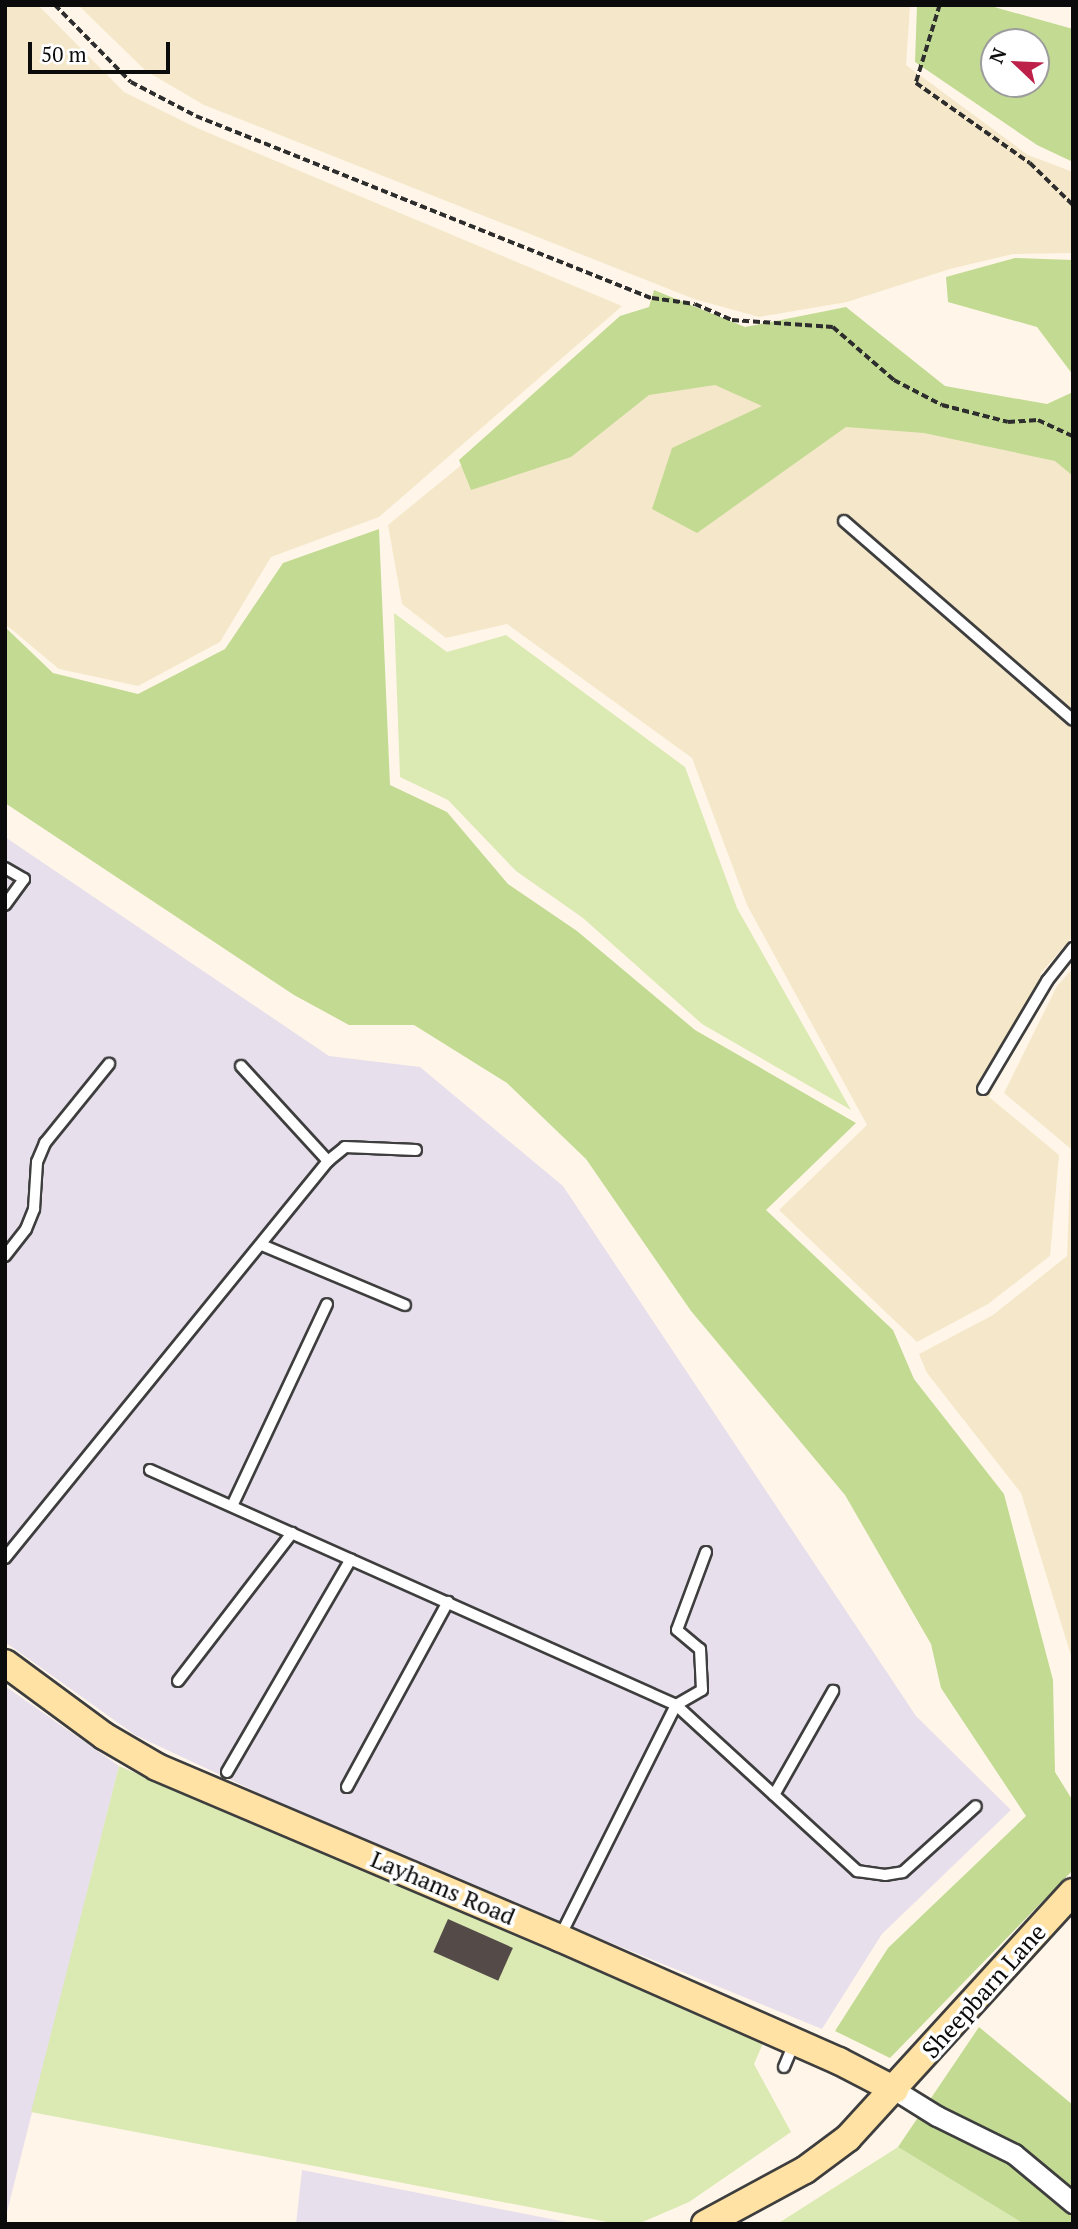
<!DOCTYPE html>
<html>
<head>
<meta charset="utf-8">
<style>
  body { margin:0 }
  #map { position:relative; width:1078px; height:2229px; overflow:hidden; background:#fff6e9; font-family:"PT Serif",serif }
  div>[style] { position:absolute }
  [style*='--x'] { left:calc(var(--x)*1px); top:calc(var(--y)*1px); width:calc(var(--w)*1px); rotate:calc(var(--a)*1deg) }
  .industrial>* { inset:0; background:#e7dfeb }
  .farmland>* { inset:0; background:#f5e8ca }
  .green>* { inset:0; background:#dbe9b3 }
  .forest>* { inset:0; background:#c2da92 }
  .building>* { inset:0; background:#544a47; transform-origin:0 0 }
  .path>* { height:3.5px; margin-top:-1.75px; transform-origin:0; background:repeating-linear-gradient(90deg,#2d2d2d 0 7px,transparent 0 10.5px) }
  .roads { filter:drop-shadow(2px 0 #3e3e3e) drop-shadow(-2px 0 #3e3e3e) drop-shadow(0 2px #3e3e3e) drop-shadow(0 -2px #3e3e3e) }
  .lane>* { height:10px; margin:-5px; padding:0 5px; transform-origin:5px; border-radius:5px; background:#fff }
  .street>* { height:19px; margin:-9.5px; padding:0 9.5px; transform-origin:9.5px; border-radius:9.5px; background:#fff }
  .secondary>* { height:26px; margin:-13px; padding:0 13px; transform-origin:13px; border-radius:13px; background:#ffe2a4 }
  span { translate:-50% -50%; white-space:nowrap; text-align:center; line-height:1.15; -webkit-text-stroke:7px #fff; paint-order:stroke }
  .street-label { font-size:24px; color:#0b0b0b }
  .frame { position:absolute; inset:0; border:7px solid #0b0b0b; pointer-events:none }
  .north { position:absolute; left:980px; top:28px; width:70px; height:70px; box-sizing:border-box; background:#fff; border:2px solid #9d9d9d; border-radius:50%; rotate:293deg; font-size:19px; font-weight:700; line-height:28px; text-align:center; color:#0b0b0b }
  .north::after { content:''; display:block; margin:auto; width:24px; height:32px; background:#bd214a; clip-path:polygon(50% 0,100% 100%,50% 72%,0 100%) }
  .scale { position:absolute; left:28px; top:42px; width:142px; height:32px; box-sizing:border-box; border:4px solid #0b0b0b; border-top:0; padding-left:9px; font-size:21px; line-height:24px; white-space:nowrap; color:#0b0b0b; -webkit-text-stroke:5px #fff; paint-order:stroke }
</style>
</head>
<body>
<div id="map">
  <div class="industrial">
    <i style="clip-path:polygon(5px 837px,329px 1056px,420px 1067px,563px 1186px,916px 1716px,1011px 1810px,882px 1934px,822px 2029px,361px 1841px,135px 1735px,5px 1642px)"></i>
    <i style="clip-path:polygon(5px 1686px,119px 1766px,5px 2220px)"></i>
    <i style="clip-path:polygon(302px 2170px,576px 2224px,296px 2224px)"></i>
  </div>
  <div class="farmland">
    <i style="clip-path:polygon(5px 5px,38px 5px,124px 92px,197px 128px,622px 306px,379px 517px,271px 557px,220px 642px,138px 686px,59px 669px,5px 624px)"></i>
    <i style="clip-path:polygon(78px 5px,910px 7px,906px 65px,1028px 155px,1073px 172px,1073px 253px,1013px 254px,950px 269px,847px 302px,759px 317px,694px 299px,204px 105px,146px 71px)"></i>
    <i style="clip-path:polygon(603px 349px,1073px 462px,1073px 936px,1042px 972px,989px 1097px,1059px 1155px,1050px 1256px,988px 1304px,917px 1342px,779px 1210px,867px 1125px,747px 905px,692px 758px,507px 624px,446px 638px,402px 604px,388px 525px)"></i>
    <i style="clip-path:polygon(1073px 968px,1073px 1662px,1021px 1493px,927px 1373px,919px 1354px,993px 1315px,1067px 1256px,1071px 1149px,1004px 1093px,1057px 986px)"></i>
  </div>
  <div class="green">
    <i style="clip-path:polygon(394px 613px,447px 652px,506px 635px,685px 767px,737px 908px,851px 1110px,702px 1024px,583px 918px,516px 871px,448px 800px,400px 777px)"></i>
    <i style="clip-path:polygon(119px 1766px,765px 2039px,754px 2064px,791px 2132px,689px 2202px,638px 2224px,618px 2224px,31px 2112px)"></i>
    <i style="clip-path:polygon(898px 2147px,1024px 2224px,777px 2224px)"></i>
  </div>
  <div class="forest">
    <i style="clip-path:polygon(evenodd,917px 5px,987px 5px,1073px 29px,1073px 162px,1037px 145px,915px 62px,917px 5px,994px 42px,1036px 42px,1036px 84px,994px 84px,994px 42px)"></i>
    <i style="clip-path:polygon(1015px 258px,1073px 260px,1073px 375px,1037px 327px,948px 302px,946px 277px)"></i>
    <i style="clip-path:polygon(654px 290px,745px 327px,846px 307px,945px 386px,1047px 404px,1073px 392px,1073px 476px,1055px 461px,924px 433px,846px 427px,697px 533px,652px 509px,672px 448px,762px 406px,715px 385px,649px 395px,571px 457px,471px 490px,459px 460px,620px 316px,649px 307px)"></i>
    <i style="clip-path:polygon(379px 529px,390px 785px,447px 812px,508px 884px,577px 931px,695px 1030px,856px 1123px,766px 1210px,893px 1330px,914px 1379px,1004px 1494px,1053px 1680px,1055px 1772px,1073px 1801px,1073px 1870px,890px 2058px,835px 2031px,888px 1948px,1026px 1816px,941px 1688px,931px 1644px,845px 1495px,691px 1311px,586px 1159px,507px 1083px,414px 1025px,349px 1025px,294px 995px,5px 803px,5px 627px,53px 673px,138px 694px,225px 649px,283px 563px)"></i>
    <i style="clip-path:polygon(979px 2027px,1073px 2105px,1073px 2224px,1024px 2224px,898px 2147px)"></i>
  </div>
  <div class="building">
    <i style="left:448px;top:1919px;width:71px;height:36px;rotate:24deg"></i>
  </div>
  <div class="path">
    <i style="--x:55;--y:5;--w:108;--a:45.4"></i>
    <i style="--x:131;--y:82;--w:73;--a:27.6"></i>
    <i style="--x:196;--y:116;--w:491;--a:21.8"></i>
    <i style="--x:652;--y:298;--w:43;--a:7.9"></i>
    <i style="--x:695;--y:304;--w:40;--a:23.4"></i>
    <i style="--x:732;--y:320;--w:101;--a:4"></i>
    <i style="--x:833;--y:327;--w:81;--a:41"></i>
    <i style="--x:894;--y:380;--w:54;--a:27.5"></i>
    <i style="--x:942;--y:405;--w:68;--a:14.4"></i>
    <i style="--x:1008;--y:422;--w:30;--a:-4"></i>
    <i style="--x:1038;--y:420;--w:38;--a:25"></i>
    <i style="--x:940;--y:5;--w:82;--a:107.1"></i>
    <i style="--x:916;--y:83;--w:139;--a:35.1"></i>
    <i style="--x:1030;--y:163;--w:60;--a:44.3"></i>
  </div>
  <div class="roads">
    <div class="lane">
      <i style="--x:844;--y:521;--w:303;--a:41"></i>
      <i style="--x:5;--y:868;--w:22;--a:30"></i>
      <i style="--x:24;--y:879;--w:32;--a:126"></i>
      <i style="--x:241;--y:1066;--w:129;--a:47.5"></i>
      <i style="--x:983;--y:1089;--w:126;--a:-59.3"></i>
      <i style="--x:1047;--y:981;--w:42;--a:-51.8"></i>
      <i style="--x:262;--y:1245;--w:155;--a:22.8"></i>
      <i style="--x:5;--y:1256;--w:34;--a:-52"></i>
      <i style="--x:26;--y:1229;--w:22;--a:-68"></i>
      <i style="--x:34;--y:1209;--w:47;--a:-86.3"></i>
      <i style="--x:37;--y:1162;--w:21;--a:-67"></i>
      <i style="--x:45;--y:1143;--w:102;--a:-51"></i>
      <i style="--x:150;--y:1470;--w:576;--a:24.07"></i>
      <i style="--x:676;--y:1705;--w:259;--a:116.6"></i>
      <i style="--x:232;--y:1506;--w:223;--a:-64.8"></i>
      <i style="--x:706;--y:1552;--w:83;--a:110.4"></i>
      <i style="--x:677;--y:1630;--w:30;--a:40"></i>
      <i style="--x:700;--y:1649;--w:41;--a:87.2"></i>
      <i style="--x:702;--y:1690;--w:30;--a:150"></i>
      <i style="--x:676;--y:1705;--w:246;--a:42.5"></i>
      <i style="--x:857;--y:1871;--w:28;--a:8"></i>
      <i style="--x:885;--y:1875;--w:18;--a:-9"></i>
      <i style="--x:903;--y:1872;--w:98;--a:-42.1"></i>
      <i style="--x:5;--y:1558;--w:512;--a:-50.87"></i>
      <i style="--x:328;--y:1161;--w:22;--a:-39"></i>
      <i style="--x:345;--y:1147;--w:71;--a:2.4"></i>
      <i style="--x:178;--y:1681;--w:187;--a:-52.4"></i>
      <i style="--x:227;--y:1772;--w:246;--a:-59.8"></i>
      <i style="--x:347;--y:1787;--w:211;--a:-61.4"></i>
      <i style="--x:774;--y:1795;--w:120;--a:-60.4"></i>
      <i style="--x:784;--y:2067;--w:25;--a:-67"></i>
    </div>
    <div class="street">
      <i style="--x:895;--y:2090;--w:49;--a:31.8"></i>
      <i style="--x:937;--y:2116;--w:86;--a:26.3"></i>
      <i style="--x:1014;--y:2154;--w:77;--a:39.7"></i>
    </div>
    <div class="secondary">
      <i style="--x:5;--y:1663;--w:123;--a:36.4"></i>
      <i style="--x:104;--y:1736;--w:61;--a:30.3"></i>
      <i style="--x:157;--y:1767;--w:438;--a:23"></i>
      <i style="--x:560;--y:1938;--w:305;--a:23.8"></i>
      <i style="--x:839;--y:2061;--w:63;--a:27.4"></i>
      <i style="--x:705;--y:2224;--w:114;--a:-28.4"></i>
      <i style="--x:805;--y:2170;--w:54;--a:-36.7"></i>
      <i style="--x:848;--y:2138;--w:333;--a:-47.6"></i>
    </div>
  </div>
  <div class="street-label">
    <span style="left:443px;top:1888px;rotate:23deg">Layhams Road</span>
    <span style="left:984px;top:1991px;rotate:-48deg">Sheepbarn Lane</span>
  </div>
  <div class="frame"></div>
  <div class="north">N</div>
  <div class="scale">50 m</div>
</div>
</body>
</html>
